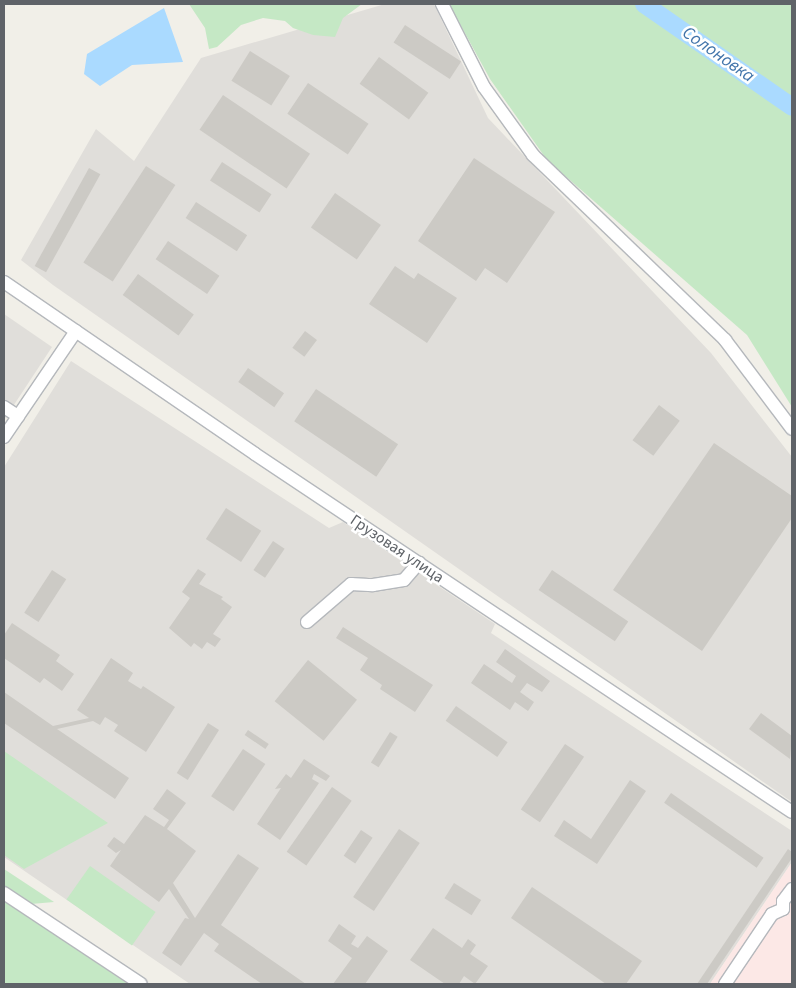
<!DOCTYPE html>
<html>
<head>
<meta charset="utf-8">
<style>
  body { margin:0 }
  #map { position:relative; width:796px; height:988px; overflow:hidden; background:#f1efe8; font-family:"Source Sans 3",sans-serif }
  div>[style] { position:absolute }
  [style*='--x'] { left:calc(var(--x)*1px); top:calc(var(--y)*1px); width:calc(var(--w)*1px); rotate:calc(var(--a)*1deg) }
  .industrial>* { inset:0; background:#e0deda }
  .medical>* { inset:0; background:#fce8e6 }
  .green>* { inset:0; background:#c5e8c5; transform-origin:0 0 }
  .water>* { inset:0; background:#aadaff }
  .river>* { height:18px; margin:-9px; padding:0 9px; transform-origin:9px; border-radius:9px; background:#aadaff }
  .building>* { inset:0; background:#cccac5; transform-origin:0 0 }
  .roads { filter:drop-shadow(1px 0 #b5b8bc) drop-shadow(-1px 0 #b5b8bc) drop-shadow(0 1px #b5b8bc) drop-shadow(0 -1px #b5b8bc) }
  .minor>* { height:12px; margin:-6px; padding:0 6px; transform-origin:6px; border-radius:6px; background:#fff }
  span { translate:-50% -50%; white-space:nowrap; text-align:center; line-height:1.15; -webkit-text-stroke:5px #fff; paint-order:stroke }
  .street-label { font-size:16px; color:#5f6368 }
  .water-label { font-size:18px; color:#4174aa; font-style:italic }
  .frame { position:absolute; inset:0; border:5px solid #5f6368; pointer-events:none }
</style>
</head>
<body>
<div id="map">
  <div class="industrial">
    <i style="clip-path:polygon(385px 4px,434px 4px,488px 118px,711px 353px,792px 457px,792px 802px,53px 285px,21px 260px,96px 129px,134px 161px,201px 58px)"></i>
    <i style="clip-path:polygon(4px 314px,52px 347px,4px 420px)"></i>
    <i style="clip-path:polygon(71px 361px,329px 528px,343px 522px,495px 624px,491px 633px,792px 831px,792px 862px,710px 984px,190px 984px,4px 857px,4px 467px)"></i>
  </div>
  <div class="medical">
    <i style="clip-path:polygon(792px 862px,792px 984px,710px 984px)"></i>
  </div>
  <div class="green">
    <i style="clip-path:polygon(189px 4px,362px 4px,343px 18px,335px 37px,313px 35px,293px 28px,285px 21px,263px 18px,241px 25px,217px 47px,209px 49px,205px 28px)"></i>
    <i style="clip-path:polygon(449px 4px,792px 4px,792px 407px,747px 335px,547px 160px,490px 79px)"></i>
    <i style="clip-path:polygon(4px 751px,108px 823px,24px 869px,4px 855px)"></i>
    <i style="left:90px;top:866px;width:80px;height:41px;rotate:35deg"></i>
    <i style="clip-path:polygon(4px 869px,54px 902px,31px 904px,4px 886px)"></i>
    <i style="clip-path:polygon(4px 900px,128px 984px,4px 984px)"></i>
  </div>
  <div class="water">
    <i style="clip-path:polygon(164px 8px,183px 62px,132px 65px,100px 86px,84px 74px,87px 54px)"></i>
  </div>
  <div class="river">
    <i style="--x:644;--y:4;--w:180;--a:34.8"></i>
  </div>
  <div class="building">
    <i style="left:405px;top:25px;width:67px;height:21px;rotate:33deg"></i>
    <i style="left:250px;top:51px;width:47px;height:35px;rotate:32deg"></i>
    <i style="left:379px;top:57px;width:61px;height:33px;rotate:36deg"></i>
    <i style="left:308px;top:83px;width:73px;height:37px;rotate:34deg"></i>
    <i style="left:223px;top:95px;width:105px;height:42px;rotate:34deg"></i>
    <i style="clip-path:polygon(474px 158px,555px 212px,507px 283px,485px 268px,476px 281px,418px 241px)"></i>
    <i style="left:222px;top:162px;width:59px;height:22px;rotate:33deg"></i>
    <i style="left:146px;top:166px;width:35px;height:115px;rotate:33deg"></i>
    <i style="left:89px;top:168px;width:13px;height:112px;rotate:29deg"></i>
    <i style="left:335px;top:193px;width:56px;height:42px;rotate:35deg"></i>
    <i style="left:196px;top:202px;width:61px;height:19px;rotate:33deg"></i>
    <i style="left:168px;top:241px;width:62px;height:22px;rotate:34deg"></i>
    <i style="clip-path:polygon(395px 266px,414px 279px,418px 273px,457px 298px,427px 343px,369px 304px)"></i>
    <i style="left:138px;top:274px;width:69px;height:26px;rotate:36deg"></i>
    <i style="left:305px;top:331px;width:15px;height:21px;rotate:37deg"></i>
    <i style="left:248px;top:368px;width:44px;height:17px;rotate:35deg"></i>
    <i style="left:316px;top:389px;width:99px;height:39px;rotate:34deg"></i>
    <i style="left:659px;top:405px;width:26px;height:44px;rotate:37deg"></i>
    <i style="clip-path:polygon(714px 443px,792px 496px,792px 518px,702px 651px,613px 590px)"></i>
    <i style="left:226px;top:508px;width:42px;height:37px;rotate:33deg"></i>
    <i style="left:273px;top:541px;width:14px;height:35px;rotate:34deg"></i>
    <i style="clip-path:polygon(198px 569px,206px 574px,199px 584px,223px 597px,221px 599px,232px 607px,213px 634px,221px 639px,215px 647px,207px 642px,202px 649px,194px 643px,191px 647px,169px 628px,190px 598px,182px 592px)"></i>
    <i style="left:52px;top:570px;width:17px;height:51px;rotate:33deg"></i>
    <i style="left:552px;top:570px;width:92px;height:24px;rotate:34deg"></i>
    <i style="clip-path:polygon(12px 623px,60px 655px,56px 661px,74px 674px,62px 691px,44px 678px,40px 683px,4px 658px,4px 635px)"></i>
    <i style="clip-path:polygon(343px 627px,433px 685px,415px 712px,380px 689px,382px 685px,360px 670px,368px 658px,336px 638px)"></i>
    <i style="clip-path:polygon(505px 649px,550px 681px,542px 692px,527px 683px,520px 692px,534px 702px,528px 711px,515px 702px,510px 710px,471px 683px,484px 664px,512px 683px,516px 676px,496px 662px)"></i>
    <i style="clip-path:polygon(111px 658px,133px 673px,128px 681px,141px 689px,143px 686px,175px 707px,146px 752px,114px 731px,118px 725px,105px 717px,100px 725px,93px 721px,57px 729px,129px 778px,115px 799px,4px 723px,4px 692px,53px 726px,89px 718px,77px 710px)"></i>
    <i style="left:308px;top:660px;width:63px;height:53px;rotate:39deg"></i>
    <i style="left:456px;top:706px;width:63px;height:18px;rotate:35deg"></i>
    <i style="clip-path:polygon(761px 713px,792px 736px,790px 759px,749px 729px)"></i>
    <i style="left:208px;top:723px;width:13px;height:59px;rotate:32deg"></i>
    <i style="left:248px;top:730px;width:25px;height:6px;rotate:34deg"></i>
    <i style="left:390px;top:732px;width:9px;height:36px;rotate:32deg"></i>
    <i style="left:565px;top:744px;width:23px;height:79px;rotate:34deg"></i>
    <i style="left:243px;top:749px;width:27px;height:57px;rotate:34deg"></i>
    <i style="clip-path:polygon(304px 759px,330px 776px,326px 781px,314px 774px,312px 779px,319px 783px,280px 840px,257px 824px,281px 788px,275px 789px,286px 774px,291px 778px)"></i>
    <i style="clip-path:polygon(630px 780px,646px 791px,597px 864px,554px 836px,564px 820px,591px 839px)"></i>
    <i style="left:332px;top:787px;width:24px;height:79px;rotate:35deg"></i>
    <i style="clip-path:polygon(167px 789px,186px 803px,167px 829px,196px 851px,173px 883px,195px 918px,238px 854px,259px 868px,221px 925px,306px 984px,262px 984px,214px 951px,219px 944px,204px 933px,181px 966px,162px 953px,185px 918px,189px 919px,169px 889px,159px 902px,110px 866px,121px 850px,116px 853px,107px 846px,114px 837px,124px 844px,145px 815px,164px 827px,169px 820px,153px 809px)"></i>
    <i style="left:671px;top:793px;width:113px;height:12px;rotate:35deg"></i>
    <i style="left:399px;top:829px;width:25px;height:82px;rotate:34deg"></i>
    <i style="left:361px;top:830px;width:14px;height:31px;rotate:34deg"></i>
    <i style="clip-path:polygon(788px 849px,792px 852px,792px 858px,707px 984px,697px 984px)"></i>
    <i style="left:454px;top:883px;width:32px;height:18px;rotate:32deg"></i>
    <i style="clip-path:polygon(532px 887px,642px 961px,626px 984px,606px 984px,511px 918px)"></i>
    <i style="clip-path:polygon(339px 924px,356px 936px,351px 944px,358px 948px,367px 936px,388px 951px,365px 984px,333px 984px,352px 958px,328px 941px)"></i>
    <i style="clip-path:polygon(433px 928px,462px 948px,468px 939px,476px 945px,470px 954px,488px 966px,475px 984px,464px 976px,459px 984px,445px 984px,410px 960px)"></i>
  </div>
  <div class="roads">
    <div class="minor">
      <i style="--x:442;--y:4;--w:93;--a:63.2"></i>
      <i style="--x:484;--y:87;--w:84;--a:54.2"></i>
      <i style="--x:533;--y:155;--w:267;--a:43.9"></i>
      <i style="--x:725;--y:340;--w:111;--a:53"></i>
      <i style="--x:4;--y:282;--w:304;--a:34.4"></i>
      <i style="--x:255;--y:454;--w:645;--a:33.69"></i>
      <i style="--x:4;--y:407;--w:17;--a:33"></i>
      <i style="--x:4;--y:437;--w:128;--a:-55.8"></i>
      <i style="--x:307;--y:622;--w:58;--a:-40.8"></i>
      <i style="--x:351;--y:584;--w:22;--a:3"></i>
      <i style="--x:373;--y:585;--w:31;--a:-9"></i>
      <i style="--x:404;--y:580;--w:23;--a:-49"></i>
      <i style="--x:4;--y:893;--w:164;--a:33.6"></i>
      <i style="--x:725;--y:984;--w:84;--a:-56.1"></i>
      <i style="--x:772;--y:914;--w:12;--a:-24"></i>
      <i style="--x:783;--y:909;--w:8;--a:-90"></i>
      <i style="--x:783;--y:901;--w:15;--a:-53"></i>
    </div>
  </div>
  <div class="street-label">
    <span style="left:397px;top:549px;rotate:34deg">Грузовая улица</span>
  </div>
  <div class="water-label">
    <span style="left:718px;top:55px;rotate:35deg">Солоновка</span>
  </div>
  <div class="frame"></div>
</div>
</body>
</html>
